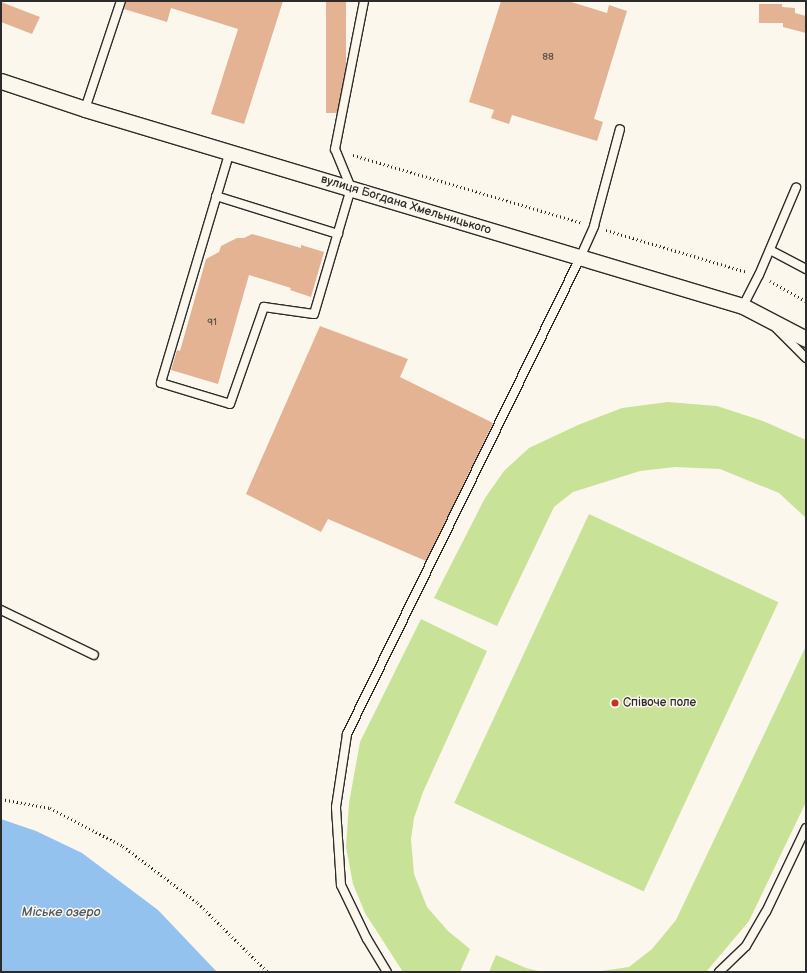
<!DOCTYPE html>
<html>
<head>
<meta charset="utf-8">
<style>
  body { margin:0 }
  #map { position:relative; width:807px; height:973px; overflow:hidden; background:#fbf7ec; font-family:"Balsamiq Sans",sans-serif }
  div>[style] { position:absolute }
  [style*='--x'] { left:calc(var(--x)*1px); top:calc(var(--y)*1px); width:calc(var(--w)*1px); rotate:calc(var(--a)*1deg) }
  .green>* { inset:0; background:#c8e298; transform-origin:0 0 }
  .water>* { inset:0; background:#94c2ee }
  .building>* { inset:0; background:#e3b394; transform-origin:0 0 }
  .path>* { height:2.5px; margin-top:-1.25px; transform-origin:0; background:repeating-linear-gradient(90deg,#2b2b2b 0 1px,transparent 0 4px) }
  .roads { filter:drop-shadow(1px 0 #2b2b2b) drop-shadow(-1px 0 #2b2b2b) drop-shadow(0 1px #2b2b2b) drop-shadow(0 -1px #2b2b2b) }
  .service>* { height:8px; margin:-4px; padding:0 4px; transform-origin:4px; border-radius:4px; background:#fbf7ec }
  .minor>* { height:15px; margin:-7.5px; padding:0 7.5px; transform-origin:7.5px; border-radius:7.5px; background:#fbf7ec }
  .dots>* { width:11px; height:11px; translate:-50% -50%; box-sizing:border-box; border:2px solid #fbf7ec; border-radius:50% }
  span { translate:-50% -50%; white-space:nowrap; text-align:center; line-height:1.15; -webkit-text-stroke:3px #fbf7ec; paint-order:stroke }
  .number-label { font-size:10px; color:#594d45 }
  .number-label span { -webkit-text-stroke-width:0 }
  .street-label { font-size:12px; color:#2b2b2b }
  .poi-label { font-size:12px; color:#2b2b2b }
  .left { translate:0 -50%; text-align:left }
  .water-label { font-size:13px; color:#4a5866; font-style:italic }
  .frame { position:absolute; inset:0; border:2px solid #2b2b2b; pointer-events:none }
</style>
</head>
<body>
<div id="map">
  <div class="green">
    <i style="clip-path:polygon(668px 402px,717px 406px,763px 421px,806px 440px,806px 518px,779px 493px,720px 469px,675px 467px,640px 471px,573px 492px,554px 507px,497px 626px,434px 598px,485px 498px,504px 471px,529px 448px,578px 425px,622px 408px)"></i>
    <i style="left:589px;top:514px;width:209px;height:319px;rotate:25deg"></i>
    <i style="clip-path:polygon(421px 619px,487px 651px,423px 792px,414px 818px,411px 839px,414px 874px,427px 907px,448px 931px,470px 949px,460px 972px,403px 972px,365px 913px,353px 884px,346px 847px,349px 803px,360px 742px)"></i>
    <i style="clip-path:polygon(806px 646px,806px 802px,749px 921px,706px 972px,594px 972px,629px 967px,652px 949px,676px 920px)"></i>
    <i style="clip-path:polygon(496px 955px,526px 968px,542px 972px,489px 972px)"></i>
  </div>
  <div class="water">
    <i style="clip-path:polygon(1px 819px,36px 831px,82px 853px,158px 910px,217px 972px,1px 972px)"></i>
  </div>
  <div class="building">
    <i style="clip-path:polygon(126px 1px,283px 1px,244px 124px,211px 114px,238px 29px,171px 8px,167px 22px,124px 9px)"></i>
    <i style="left:326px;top:1px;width:20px;height:112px"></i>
    <i style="clip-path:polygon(501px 1px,568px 1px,607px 13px,609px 5px,627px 11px,594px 119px,603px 122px,597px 141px,512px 115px,509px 124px,491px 118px,494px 110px,469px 102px)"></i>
    <i style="clip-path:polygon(1px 2px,40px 17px,32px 34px,1px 22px)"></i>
    <i style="clip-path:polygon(759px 4px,782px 4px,782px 7px,795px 8px,795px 13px,806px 16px,806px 33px,783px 27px,783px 23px,759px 23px)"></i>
    <i style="clip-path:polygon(252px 234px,301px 248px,301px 245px,324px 252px,311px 297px,290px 290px,291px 288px,249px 275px,218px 384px,171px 370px,177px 350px,180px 351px,206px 259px,219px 252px,221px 246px,237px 238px,244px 238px)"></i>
    <i style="clip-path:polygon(320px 326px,408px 359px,400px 377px,493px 423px,426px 561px,328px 519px,321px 532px,246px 494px)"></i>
  </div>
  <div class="path">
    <i style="--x:353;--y:155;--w:239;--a:16.5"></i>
    <i style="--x:606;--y:230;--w:147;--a:16.6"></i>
    <i style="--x:770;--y:281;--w:41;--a:29.1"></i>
    <i style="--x:1;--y:799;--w:50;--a:10.4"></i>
    <i style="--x:50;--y:808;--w:82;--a:27.5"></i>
    <i style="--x:123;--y:846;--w:94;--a:37.2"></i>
    <i style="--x:198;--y:903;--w:98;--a:44.6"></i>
  </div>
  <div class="roads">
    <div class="service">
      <i style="--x:85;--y:109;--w:114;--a:-71.6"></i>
      <i style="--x:230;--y:151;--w:242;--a:106.6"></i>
      <i style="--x:161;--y:383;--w:72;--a:16.9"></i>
      <i style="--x:230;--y:404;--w:103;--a:-70.7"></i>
      <i style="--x:264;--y:307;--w:50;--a:8"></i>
      <i style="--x:314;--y:314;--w:131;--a:-73.6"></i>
      <i style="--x:351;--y:188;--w:42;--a:-112.3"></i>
      <i style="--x:335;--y:149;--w:151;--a:-78.9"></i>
      <i style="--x:216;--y:196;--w:128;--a:17.3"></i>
      <i style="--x:770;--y:250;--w:41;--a:27.8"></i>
      <i style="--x:743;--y:306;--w:35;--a:-63"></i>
      <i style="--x:759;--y:275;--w:95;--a:-67"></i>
      <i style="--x:777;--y:329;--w:41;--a:45"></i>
      <i style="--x:1;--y:610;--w:103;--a:25.8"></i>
      <i style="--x:387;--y:972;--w:39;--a:-121"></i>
      <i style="--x:367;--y:939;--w:60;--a:-115.7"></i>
      <i style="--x:341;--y:885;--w:78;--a:-93.7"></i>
      <i style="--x:336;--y:807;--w:74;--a:-81.4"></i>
      <i style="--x:347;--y:734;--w:530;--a:-63.92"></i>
      <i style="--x:580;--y:258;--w:35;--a:-66"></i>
      <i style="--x:594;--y:226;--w:100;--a:-75"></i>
      <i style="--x:719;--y:972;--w:37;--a:-44"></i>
      <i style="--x:746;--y:946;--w:39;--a:-60"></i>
      <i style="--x:766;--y:912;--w:93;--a:-64.5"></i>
    </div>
    <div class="minor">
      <i style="--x:1;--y:81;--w:89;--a:18.4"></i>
      <i style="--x:85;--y:109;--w:687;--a:16.67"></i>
      <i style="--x:743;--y:306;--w:71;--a:27.6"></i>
    </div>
  </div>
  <div class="dots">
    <i style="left:615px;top:703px;background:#c8321e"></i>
  </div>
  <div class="number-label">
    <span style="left:548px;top:58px">88</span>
    <span style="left:212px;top:323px">91</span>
  </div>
  <div class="street-label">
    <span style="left:406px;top:205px;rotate:17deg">вулиця Богдана Хмельницького</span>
  </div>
  <div class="poi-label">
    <span class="left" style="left:623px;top:703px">Співоче поле</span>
  </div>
  <div class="water-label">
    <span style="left:61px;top:912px">Міське озеро</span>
  </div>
  <div class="frame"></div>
</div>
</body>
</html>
